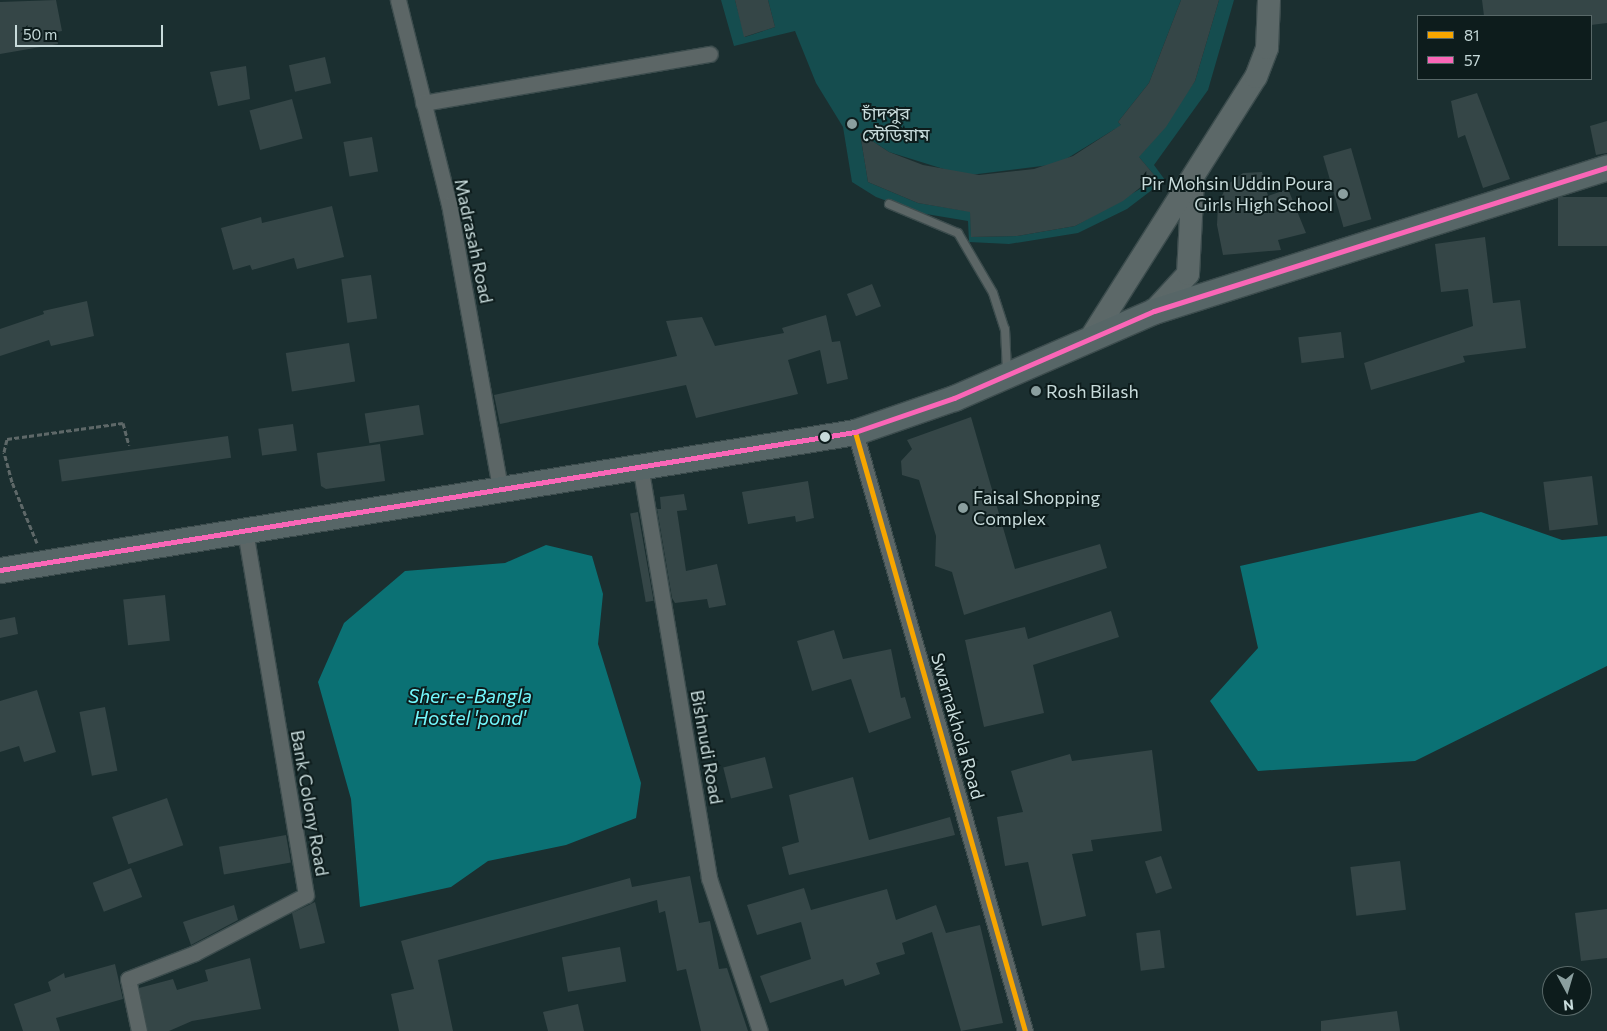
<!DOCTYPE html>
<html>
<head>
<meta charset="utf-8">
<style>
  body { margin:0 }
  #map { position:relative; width:1607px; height:1031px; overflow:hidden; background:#1b2f30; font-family:Commissioner,"Noto Sans Bengali",sans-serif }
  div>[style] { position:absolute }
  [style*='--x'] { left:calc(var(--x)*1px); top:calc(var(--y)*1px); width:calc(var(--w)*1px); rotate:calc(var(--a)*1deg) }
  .green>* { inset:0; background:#154d4f }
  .water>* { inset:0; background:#0b7174 }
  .building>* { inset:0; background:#354647; transform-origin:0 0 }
  .path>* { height:3px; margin-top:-1.5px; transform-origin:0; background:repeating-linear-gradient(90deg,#5e6868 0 5px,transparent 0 7.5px) }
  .roads { filter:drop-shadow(1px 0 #3c4c4d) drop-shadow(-1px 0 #3c4c4d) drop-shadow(0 1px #3c4c4d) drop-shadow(0 -1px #3c4c4d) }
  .lane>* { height:8px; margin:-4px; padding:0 4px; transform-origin:4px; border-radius:4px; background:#5c6666 }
  .street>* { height:15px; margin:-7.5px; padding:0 7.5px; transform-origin:7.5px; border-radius:7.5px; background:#5c6666 }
  .secondary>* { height:22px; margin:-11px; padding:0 11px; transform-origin:11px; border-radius:11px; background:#5c6868 }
  .primary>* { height:25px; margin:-12.5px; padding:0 12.5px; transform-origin:12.5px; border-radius:12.5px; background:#576667 }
  .bus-1>* { height:5px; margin:-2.5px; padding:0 2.5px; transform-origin:2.5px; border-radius:2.5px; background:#f7a600 }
  .bus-2>* { height:5px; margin:-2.5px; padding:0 2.5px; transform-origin:2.5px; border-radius:2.5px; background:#fa66b7 }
  .dots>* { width:14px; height:14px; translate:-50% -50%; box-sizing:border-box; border:2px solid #0d1c1c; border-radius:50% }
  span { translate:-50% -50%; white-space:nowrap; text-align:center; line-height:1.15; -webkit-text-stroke:4px #0d1c1c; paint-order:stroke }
  .poi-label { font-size:18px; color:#c8dbdb }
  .left { translate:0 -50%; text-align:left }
  .right { translate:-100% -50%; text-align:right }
  .street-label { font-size:18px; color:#c8dbdb }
  .water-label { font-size:19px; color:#73f8fd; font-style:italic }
  .legend { position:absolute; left:1417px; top:15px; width:175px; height:65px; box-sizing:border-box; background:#0d1c1c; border:1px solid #586868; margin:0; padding:6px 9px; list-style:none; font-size:15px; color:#c8dbdb }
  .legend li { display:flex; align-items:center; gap:10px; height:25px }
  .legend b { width:25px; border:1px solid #586868 }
  .north { position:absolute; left:1542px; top:966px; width:50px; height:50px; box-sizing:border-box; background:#0d1c1c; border:1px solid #586868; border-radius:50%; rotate:174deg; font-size:14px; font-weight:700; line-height:20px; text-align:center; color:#c8dbdb }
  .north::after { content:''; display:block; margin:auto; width:18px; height:22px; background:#8b9f9f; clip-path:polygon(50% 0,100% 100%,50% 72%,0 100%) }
  .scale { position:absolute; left:15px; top:25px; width:148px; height:22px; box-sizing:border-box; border:2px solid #c8dbdb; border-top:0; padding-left:6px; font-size:15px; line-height:18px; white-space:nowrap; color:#c8dbdb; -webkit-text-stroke:4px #0d1c1c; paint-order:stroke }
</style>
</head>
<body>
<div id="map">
  <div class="green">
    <i style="clip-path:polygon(evenodd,721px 0,735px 0,745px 37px,775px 27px,768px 0,1181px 0,1149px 83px,1118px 122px,1145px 150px,1195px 81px,1219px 0,1234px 0,1208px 90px,1154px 165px,1165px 180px,1127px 209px,1078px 233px,1009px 244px,969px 242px,968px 221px,920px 213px,876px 197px,852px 182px,843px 127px,816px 83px,795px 31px,734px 46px,721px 0,1115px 129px,1155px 176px,1140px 189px,1075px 226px,1017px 236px,971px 237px,970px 175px,1058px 164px,1115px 129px,721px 0,860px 133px,889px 152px,950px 171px,967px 211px,918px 203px,868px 182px,860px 133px)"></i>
  </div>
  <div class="water">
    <i style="clip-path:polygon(1481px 512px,1562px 540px,1607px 536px,1607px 666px,1415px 761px,1258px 771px,1210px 701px,1258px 648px,1240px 566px)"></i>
    <i style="clip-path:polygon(546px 545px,592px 556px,603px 594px,598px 644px,641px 783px,636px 818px,566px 845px,488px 861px,451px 887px,360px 907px,351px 799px,318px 682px,344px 623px,405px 571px,505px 563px)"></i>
  </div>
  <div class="building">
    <i style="clip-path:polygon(56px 0,62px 31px,56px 32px,58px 44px,0 54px,0 2px)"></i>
    <i style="clip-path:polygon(735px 0,768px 0,775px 27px,744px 37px)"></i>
    <i style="clip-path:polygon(1181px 0,1219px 0,1195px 81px,1166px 127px,1139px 157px,1155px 176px,1123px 201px,1075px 226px,1017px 236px,971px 237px,970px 212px,918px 203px,868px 182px,860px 133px,889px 152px,923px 165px,979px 175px,1034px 169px,1073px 156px,1121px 125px,1118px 122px,1149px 83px)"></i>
    <i style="clip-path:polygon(1482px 0,1607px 0,1607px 23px,1591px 25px,1591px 16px,1484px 16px)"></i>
    <i style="left:325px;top:57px;width:27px;height:37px;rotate:77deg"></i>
    <i style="clip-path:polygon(246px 66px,250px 99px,218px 106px,210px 72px)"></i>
    <i style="clip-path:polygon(1477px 93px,1510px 179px,1483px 188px,1465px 135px,1458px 138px,1451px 101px)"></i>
    <i style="left:292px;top:99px;width:41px;height:44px;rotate:75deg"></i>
    <i style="clip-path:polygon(1607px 121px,1607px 153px,1596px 155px,1590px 126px)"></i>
    <i style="left:372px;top:137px;width:35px;height:29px;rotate:80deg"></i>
    <i style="left:1351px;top:148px;width:74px;height:29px;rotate:74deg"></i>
    <i style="clip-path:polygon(1262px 172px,1268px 196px,1288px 189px,1306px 233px,1278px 240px,1281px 250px,1223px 255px,1217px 225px,1218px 204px,1227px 185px,1243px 173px)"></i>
    <i style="left:1607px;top:197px;width:49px;height:49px;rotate:90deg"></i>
    <i style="clip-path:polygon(332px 206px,344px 257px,297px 269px,294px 258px,252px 270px,250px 265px,233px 270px,221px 228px,261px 217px,262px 223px)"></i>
    <i style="clip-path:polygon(1485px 237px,1493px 303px,1520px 300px,1526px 348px,1463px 356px,1465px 362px,1371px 390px,1364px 363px,1473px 326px,1468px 289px,1441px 292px,1435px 244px)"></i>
    <i style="left:371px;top:275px;width:44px;height:30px;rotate:82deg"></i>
    <i style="left:872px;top:284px;width:24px;height:27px;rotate:68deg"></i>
    <i style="clip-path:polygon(87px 301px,94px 336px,51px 346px,49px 340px,0 356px,0 329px,44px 314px,43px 311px)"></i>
    <i style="clip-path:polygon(826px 315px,832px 342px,840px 341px,848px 379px,827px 384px,820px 350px,788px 360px,798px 394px,696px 418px,686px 385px,500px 424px,494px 395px,677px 356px,666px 321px,702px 317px,715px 346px,784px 333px,782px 328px)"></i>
    <i style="left:1341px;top:332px;width:26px;height:43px;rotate:83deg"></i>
    <i style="left:349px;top:343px;width:39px;height:64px;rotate:81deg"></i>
    <i style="left:419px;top:405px;width:30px;height:55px;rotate:81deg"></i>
    <i style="clip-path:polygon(971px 417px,1015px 569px,1100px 544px,1107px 568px,964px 615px,952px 572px,935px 566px,936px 536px,919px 480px,902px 475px,901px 461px,912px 449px,907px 440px)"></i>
    <i style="left:293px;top:424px;width:27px;height:35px;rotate:82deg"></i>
    <i style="left:228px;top:436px;width:22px;height:171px;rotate:82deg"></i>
    <i style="clip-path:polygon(380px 444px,385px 481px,326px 489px,321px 486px,317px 453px)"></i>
    <i style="left:1592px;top:476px;width:49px;height:49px;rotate:83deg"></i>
    <i style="clip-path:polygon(808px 481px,814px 518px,796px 522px,795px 516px,748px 524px,742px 492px)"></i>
    <i style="clip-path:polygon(684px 494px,687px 510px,677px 511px,686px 571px,717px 564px,726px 605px,709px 608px,707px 599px,675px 603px,672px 598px,657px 509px,661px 509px,660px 497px)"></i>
    <i style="left:638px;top:512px;width:90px;height:8px;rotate:80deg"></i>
    <i style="left:165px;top:595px;width:46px;height:42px;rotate:84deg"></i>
    <i style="clip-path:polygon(1111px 611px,1119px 637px,1033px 665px,1044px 713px,984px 727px,965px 640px,1025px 627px,1028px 639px)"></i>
    <i style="clip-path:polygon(15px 617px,18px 634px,0 638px,0 620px)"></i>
    <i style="clip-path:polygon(834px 630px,843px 659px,891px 649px,901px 698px,905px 697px,911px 718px,869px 733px,851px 679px,812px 691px,797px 641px)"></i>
    <i style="clip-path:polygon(37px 690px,56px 752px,24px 762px,19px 746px,0 752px,0 701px)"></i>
    <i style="left:105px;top:707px;width:65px;height:26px;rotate:79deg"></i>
    <i style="clip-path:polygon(1152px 750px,1162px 831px,1091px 840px,1093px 851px,1072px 854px,1086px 916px,1042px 926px,1028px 862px,1005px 866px,997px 817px,1023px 812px,1011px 771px,1070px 754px,1072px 761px)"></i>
    <i style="left:765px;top:757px;width:32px;height:43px;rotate:76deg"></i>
    <i style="clip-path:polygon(853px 777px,869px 840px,950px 817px,955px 835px,789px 875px,782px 847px,799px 842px,789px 795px)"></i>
    <i style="left:167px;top:798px;width:50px;height:58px;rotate:71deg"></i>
    <i style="left:286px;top:835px;width:28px;height:68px;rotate:80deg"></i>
    <i style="left:1161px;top:856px;width:34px;height:17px;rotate:71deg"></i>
    <i style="left:1400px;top:861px;width:49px;height:50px;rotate:83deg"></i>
    <i style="left:131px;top:868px;width:31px;height:41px;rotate:69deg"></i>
    <i style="clip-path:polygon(690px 876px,699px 923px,710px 921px,719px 969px,727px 968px,748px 1031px,701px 1031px,686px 969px,677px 971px,665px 911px,659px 913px,657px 900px,438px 960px,453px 1031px,399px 1031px,391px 994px,414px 989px,401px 941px,630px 878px,632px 887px)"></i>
    <i style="clip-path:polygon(804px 888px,811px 910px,887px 889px,896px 920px,936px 905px,946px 933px,980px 925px,1003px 1023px,961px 1031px,932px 932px,902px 943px,905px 954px,876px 963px,880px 974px,845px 986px,843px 979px,770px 1003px,760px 976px,811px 959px,801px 922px,757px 935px,747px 905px)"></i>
    <i style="clip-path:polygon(315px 902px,325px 943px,300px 949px,292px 913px)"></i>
    <i style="clip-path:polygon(234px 905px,238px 920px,191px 945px,183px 922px)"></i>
    <i style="clip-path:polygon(1607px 909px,1607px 958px,1581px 961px,1575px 913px)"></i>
    <i style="left:1160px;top:930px;width:38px;height:24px;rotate:83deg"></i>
    <i style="left:620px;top:947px;width:35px;height:59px;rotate:80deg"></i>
    <i style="clip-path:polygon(250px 958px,261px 1009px,192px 1021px,169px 1031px,148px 1031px,139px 988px,173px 979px,177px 990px,208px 981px,205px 970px)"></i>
    <i style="clip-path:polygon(115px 964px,123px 999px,56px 1018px,60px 1031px,23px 1031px,14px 1004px,51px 991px,48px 982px,64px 973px,65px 978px)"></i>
    <i style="clip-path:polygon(578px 1004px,584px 1031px,548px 1031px,543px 1012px)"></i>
    <i style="clip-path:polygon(1397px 1011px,1400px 1031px,1321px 1031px,1321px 1021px)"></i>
  </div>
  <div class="path">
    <i style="--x:37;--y:543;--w:66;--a:-112.3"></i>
    <i style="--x:12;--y:482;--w:31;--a:-105"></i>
    <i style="--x:4;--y:452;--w:13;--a:-77"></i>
    <i style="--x:7;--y:439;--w:117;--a:-7.9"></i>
    <i style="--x:123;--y:423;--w:23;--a:75"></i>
  </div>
  <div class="roads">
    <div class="lane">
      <i style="--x:889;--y:204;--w:75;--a:22.8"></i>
      <i style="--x:958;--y:233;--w:69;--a:59.7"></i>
      <i style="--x:993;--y:293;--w:38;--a:72"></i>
      <i style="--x:1005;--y:329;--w:43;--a:87.3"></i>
    </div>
    <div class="street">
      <i style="--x:398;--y:0;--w:210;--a:76"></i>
      <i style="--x:449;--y:204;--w:293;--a:79.8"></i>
      <i style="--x:423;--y:103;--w:291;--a:-9.7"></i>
      <i style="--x:855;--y:432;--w:623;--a:74.16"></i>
      <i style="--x:640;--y:465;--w:419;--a:80.5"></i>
      <i style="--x:709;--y:878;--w:161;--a:71.6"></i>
      <i style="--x:139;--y:1031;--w:53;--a:-101.9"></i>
      <i style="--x:128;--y:979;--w:72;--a:-21.2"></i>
      <i style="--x:195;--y:953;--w:125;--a:-27.6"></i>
      <i style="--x:306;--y:895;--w:370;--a:-99.5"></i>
    </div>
    <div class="secondary">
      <i style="--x:1154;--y:311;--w:50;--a:-47.4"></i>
      <i style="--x:1188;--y:274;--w:95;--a:-87"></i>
      <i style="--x:1092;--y:336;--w:307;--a:-57.7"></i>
      <i style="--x:1256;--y:77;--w:31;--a:-69"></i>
      <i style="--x:1267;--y:48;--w:48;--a:-87.6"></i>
    </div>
    <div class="primary">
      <i style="--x:0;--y:570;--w:866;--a:-9.17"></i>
      <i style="--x:855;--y:432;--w:105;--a:-19"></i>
      <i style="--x:954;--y:398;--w:218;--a:-23.5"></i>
      <i style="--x:1154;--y:311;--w:475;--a:-17.6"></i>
    </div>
  </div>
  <div class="bus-1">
    <i style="--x:855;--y:432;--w:623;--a:74.16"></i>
  </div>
  <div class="bus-2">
    <i style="--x:0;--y:570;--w:866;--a:-9.17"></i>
    <i style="--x:855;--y:432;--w:105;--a:-19"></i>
    <i style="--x:954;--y:398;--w:218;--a:-23.5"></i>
    <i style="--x:1154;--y:311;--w:475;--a:-17.6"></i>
  </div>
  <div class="dots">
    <i style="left:852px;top:124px;background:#8b9f9f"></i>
    <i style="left:1343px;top:194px;background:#8b9f9f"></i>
    <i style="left:1036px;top:391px;background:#8b9f9f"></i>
    <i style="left:825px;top:437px;background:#c8dbdb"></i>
    <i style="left:963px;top:508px;background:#8b9f9f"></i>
  </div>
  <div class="poi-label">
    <span class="left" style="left:862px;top:124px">চাঁদপুর<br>স্টেডিয়াম</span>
    <span class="right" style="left:1333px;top:194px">Pir Mohsin Uddin Poura<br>Girls High School</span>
    <span class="left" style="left:1046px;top:391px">Rosh Bilash</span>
    <span class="left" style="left:973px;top:508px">Faisal Shopping<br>Complex</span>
  </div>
  <div class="street-label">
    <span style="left:474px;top:241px;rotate:78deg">Madrasah Road</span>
    <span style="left:958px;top:726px;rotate:74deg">Swarnakhola Road</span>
    <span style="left:707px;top:747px;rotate:80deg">Bishnudi Road</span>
    <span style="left:310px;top:803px;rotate:80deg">Bank Colony Road</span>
  </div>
  <div class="water-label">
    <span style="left:470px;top:707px">Sher-e-Bangla<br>Hostel 'pond'</span>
  </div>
  <ul class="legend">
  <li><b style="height:6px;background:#f7a600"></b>81</li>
  <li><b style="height:6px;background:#fa66b7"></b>57</li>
  </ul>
  <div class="north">N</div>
  <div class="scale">50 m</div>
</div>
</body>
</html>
